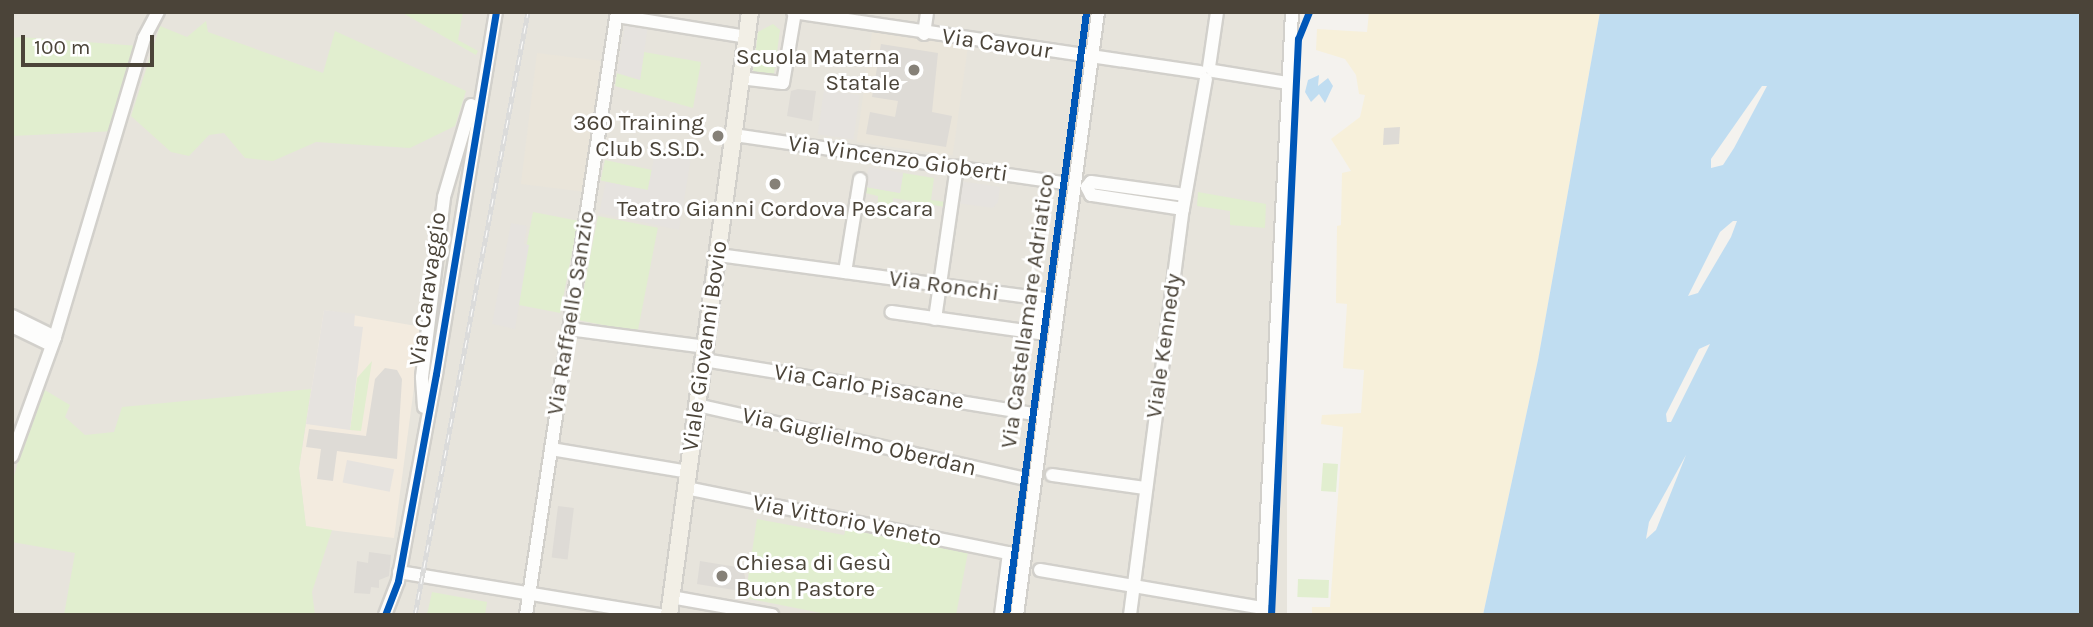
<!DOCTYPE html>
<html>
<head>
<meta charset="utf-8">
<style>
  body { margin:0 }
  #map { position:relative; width:2093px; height:627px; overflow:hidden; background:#f4f2ee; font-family:Karla,sans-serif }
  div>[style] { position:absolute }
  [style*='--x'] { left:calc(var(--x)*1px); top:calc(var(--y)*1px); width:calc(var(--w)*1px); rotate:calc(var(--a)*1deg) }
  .residential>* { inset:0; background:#e7e4dc; transform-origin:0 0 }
  .commercial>* { inset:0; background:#f3ebdf }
  .education>* { inset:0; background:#eae5da; transform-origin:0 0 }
  .green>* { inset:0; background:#e1eecf; transform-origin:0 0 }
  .sand>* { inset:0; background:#f7f0da }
  .parking>* { inset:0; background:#e6e3df; transform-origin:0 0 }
  .water>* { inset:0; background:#c0ddf1 }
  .pier>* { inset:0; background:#f4f2ee }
  .building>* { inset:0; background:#dedbd6; transform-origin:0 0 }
  .roads { filter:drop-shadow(2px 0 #d2d0cb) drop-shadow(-2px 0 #d2d0cb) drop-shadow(0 2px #d2d0cb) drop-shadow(0 -2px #d2d0cb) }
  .minor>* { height:12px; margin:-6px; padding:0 6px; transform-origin:6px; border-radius:6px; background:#fdfdfc }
  .major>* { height:16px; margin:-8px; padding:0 8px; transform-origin:8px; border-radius:8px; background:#f2efe6 }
  .rail>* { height:5px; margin-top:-2.5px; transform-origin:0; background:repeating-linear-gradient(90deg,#fff 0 8px,#dbdbda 0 16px); box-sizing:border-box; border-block:2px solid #dbdbda }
  .cycleway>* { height:7px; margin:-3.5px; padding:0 3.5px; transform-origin:3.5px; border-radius:3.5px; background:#0057b8 }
  .dots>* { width:19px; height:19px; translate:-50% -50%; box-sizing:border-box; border:4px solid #fff; border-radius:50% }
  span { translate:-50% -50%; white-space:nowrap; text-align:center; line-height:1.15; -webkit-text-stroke:6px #fff; paint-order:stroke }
  .street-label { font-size:23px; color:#4b4439 }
  .poi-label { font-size:23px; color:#4b4439 }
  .right { translate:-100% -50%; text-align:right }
  .left { translate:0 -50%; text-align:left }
  .frame { position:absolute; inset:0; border:14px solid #4b4439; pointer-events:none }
  .scale { position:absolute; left:21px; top:35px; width:133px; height:32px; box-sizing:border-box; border:4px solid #4b4439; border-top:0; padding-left:9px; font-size:21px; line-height:24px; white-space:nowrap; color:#4b4439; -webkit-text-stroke:5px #fff; paint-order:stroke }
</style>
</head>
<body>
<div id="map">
  <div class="residential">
    <i style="left:12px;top:12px;width:1275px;height:603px"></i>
  </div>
  <div class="commercial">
    <i style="clip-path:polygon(324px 310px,422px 327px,394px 538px,306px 527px,299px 468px)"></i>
  </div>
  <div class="education">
    <i style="left:872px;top:32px;width:97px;height:111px;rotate:8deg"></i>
    <i style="left:537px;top:53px;width:64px;height:132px;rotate:7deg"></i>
  </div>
  <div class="green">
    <i style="clip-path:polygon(401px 12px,463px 12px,458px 40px,478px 51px,476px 55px)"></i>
    <i style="clip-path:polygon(206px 21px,208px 32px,323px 73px,335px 31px,466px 91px,455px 126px,410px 148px,316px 142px,273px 161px,245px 158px,224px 133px,209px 135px,189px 156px,171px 152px,131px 116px,160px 26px,187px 37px)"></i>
    <i style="clip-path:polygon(773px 24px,780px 30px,774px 74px,753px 72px,758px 32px)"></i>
    <i style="clip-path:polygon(20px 37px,139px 46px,116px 131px,12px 136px,12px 38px)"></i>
    <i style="clip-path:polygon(644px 52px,701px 62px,693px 108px,615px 86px,617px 73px,640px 80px)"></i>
    <i style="left:605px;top:160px;width:48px;height:21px;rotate:12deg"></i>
    <i style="clip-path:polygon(903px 173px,934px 178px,931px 200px,946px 202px,945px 207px,893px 198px,892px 219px,877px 216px,878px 196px,865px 193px,866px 187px,900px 193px)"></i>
    <i style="clip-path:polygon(1198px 192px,1266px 204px,1265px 228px,1230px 225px,1230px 211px,1197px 206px)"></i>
    <i style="left:533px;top:212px;width:46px;height:94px;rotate:11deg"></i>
    <i style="left:598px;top:216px;width:61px;height:106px;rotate:11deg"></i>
    <i style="clip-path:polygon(372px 361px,361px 431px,350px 430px,357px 378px)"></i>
    <i style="clip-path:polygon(38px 386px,70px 405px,65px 417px,85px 435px,114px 432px,122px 407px,311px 389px,299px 468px,306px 526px,332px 530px,312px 592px,315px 615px,64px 615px,75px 553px,12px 542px,12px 484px)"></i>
    <i style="left:1323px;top:463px;width:15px;height:28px;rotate:4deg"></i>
    <i style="clip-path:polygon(757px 519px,844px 535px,846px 528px,968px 552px,956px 615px,831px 615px,745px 598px)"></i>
    <i style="left:1298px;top:579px;width:31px;height:18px;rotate:2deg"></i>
    <i style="clip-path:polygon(432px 592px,487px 602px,485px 615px,427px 615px)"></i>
  </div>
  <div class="sand">
    <i style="clip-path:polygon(1369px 12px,1600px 12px,1538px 360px,1483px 615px,1312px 615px,1312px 607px,1330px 607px,1343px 427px,1321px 424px,1322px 415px,1361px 413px,1364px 370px,1343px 368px,1347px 304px,1336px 303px,1337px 226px,1341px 225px,1342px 173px,1351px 171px,1331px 139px,1360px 117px,1365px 95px,1359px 94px,1356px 75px,1345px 59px,1316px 50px,1317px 29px,1367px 32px)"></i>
  </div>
  <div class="parking">
    <i style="clip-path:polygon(625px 24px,648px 25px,640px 80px,617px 73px)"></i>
    <i style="left:824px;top:90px;width:36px;height:45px;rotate:8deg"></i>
    <i style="clip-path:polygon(656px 147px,692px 152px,679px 230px,599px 213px,606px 182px,648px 190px)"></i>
    <i style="clip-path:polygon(869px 167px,903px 173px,900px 193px,866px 187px,861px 193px)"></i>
    <i style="clip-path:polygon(960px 181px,1000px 187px,998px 202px,993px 208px,957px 203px)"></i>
    <i style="clip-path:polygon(511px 223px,527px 226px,524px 244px,529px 245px,515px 329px,492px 324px)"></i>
    <i style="clip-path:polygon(324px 310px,355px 314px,354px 326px,363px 327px,350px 430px,306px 424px)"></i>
    <i style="left:347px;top:460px;width:48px;height:23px;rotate:11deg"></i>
  </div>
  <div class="water">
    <i style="clip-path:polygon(1600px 12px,2081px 12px,2081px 615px,1483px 615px,1538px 360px)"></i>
    <i style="clip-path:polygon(1319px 75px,1318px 86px,1328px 78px,1333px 86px,1325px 103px,1319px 94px,1311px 102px,1305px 92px,1308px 80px)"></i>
  </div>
  <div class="pier">
    <i style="clip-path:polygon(1762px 86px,1767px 86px,1734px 148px,1723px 165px,1711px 168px,1711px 159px)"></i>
    <i style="clip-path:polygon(1733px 221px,1737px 221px,1731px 237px,1698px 293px,1688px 296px,1720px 232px)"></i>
    <i style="clip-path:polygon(1710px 344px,1671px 422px,1667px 422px,1666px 414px,1699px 349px)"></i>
    <i style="clip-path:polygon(1686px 455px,1656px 530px,1646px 539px,1649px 522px)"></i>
  </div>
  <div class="building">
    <i style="clip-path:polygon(881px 44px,938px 53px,932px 112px,952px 116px,946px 147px,866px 134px,870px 112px,895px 117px,898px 101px,872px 97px)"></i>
    <i style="clip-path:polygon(798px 89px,816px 91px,812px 121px,787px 116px,791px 91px)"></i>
    <i style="clip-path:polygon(1400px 127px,1399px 144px,1383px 145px,1384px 128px)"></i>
    <i style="clip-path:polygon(385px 368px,397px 370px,402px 379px,397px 459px,337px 451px,333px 481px,317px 479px,321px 449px,306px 447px,309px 429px,366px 436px,375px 379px)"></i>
    <i style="left:558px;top:506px;width:16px;height:52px;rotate:7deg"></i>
    <i style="clip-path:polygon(369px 552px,391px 555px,389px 576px,379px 580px,379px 588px,371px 587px,370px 594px,354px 593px,357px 561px,368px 563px)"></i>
    <i style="clip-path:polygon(700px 561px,743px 568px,746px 582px,740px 591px,697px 584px)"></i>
  </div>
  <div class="roads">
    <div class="minor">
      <i style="--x:793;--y:12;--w:412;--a:8.4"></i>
      <i style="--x:617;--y:16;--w:131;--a:9.2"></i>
      <i style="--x:924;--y:34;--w:22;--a:-82"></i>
      <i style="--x:1209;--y:67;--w:56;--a:-81.7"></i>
      <i style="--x:1213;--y:71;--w:75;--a:9.2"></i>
      <i style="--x:740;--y:78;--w:43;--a:6.6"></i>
      <i style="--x:783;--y:83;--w:72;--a:-80.4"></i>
      <i style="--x:734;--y:135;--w:331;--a:8.3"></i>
      <i style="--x:1183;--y:209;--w:93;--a:-171.3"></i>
      <i style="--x:1091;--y:195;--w:9;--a:-117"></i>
      <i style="--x:1087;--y:187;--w:6;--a:-51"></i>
      <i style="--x:1091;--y:182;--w:95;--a:7.9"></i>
      <i style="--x:719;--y:255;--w:328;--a:7.7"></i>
      <i style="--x:1044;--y:299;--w:34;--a:98"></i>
      <i style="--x:1039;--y:333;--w:149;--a:-171.9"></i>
      <i style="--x:845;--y:272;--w:94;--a:-80.8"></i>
      <i style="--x:12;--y:316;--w:48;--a:26"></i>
      <i style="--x:935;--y:319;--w:154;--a:-81.8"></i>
      <i style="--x:12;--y:326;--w:43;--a:26"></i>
      <i style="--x:569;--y:329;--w:138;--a:7.5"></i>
      <i style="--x:704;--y:360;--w:333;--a:9.3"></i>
      <i style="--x:697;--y:405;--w:333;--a:12.7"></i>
      <i style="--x:424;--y:407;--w:30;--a:-94"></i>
      <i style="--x:422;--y:377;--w:181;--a:-83"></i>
      <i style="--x:444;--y:197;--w:96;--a:-73.6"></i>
      <i style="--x:551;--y:449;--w:139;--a:9.5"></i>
      <i style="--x:12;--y:456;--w:127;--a:-70.1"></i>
      <i style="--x:55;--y:337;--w:312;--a:-73.4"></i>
      <i style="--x:144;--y:38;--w:30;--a:-62"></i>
      <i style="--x:1052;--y:475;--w:93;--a:8"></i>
      <i style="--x:686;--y:488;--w:329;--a:11.4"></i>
      <i style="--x:1009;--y:553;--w:63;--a:97.4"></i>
      <i style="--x:1040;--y:570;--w:225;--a:9.7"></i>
      <i style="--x:399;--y:572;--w:265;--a:9.4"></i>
      <i style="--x:671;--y:597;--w:103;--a:10.1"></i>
      <i style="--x:385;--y:615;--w:36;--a:-69"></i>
      <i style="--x:398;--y:581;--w:210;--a:-79.6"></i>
      <i style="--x:436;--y:374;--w:367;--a:-80.6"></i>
      <i style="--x:526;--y:615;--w:610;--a:-81.42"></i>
      <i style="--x:1017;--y:615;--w:608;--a:-82.35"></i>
      <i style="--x:1130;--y:615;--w:409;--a:-82.6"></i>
      <i style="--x:1183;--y:209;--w:132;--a:-80"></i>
      <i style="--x:1262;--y:615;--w:604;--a:-87.15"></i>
    </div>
    <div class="major">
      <i style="--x:669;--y:615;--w:608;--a:-82.35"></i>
    </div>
  </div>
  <div class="rail">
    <i style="--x:415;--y:615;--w:613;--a:-79.39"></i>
  </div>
  <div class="cycleway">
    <i style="--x:385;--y:615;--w:36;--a:-69"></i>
    <i style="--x:398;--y:581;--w:210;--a:-79.6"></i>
    <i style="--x:436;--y:374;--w:367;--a:-80.6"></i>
    <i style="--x:1006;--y:615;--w:608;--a:-82.44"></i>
    <i style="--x:1271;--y:615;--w:577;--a:-87.32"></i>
    <i style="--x:1298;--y:39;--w:29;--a:-68"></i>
  </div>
  <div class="dots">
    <i style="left:914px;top:70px;background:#868178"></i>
    <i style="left:718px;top:136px;background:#868178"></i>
    <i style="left:775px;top:184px;background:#868178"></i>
    <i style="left:722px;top:576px;background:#868178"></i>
  </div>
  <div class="street-label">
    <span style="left:997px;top:44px;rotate:8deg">Via Cavour</span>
    <span style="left:898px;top:159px;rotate:8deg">Via Vincenzo Gioberti</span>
    <span style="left:944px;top:286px;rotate:8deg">Via Ronchi</span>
    <span style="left:428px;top:289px;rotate:-82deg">Via Caravaggio</span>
    <span style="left:1028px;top:311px;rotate:-82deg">Via Castellamare Adriatico</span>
    <span style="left:571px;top:313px;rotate:-81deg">Via Raffaello Sanzio</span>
    <span style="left:705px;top:346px;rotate:-82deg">Viale Giovanni Bovio</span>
    <span style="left:1164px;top:346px;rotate:-82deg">Viale Kennedy</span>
    <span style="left:869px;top:387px;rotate:9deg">Via Carlo Pisacane</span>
    <span style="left:859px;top:442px;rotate:13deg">Via Guglielmo Oberdan</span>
    <span style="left:847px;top:521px;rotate:11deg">Via Vittorio Veneto</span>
  </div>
  <div class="poi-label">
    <span class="right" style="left:900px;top:70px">Scuola Materna<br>Statale</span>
    <span class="right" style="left:704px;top:136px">360 Training<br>Club S.S.D.</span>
    <span style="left:775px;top:209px">Teatro Gianni Cordova Pescara</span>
    <span class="left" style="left:736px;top:576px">Chiesa di Gesù<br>Buon Pastore</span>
  </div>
  <div class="frame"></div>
  <div class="scale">100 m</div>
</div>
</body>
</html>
